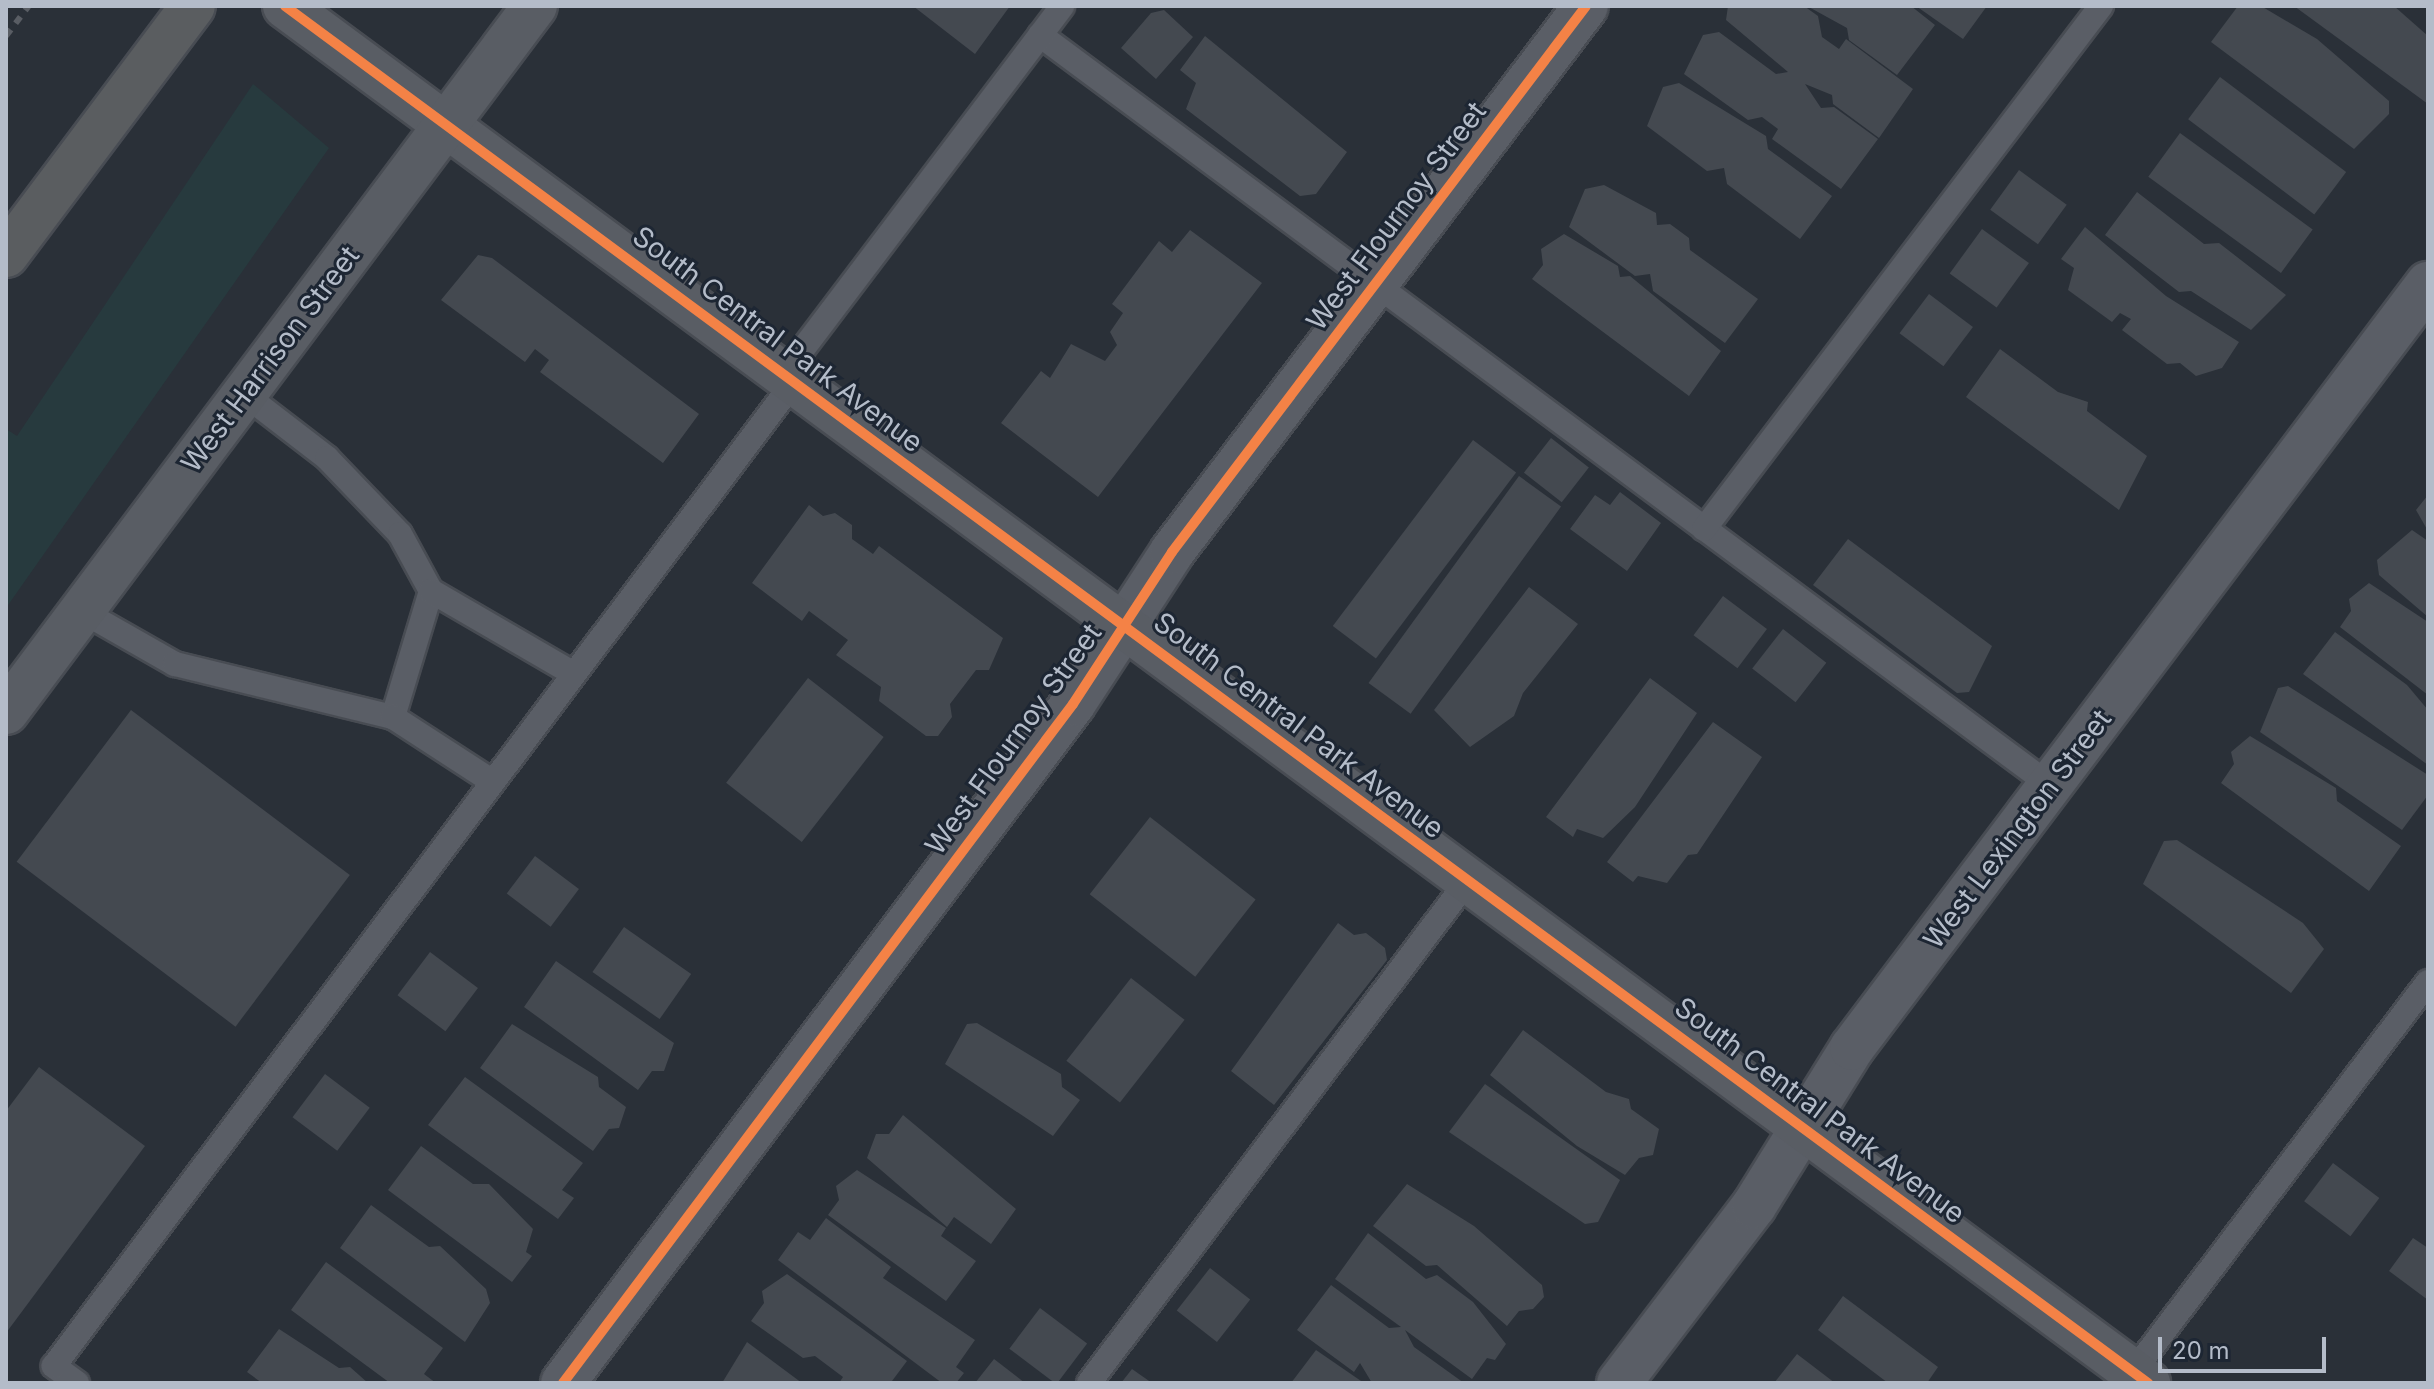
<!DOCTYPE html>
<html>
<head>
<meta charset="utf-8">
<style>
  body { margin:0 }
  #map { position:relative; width:2434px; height:1389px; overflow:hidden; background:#2a3038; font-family:Inter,sans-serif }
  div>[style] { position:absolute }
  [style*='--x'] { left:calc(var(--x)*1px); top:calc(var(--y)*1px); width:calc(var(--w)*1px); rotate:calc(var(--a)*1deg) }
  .green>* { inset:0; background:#273a3e }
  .building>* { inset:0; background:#444950; transform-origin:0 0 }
  .roads { filter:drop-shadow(2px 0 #484c53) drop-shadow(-2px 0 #484c53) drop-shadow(0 2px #484c53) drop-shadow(0 -2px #484c53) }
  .lane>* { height:24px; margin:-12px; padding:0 12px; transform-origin:12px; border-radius:12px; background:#5a5e66 }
  .street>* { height:44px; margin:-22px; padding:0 22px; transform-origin:22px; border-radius:22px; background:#5a5e66 }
  .secondary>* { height:44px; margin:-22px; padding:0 22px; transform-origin:22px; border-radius:22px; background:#595d64 }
  .highway>* { height:44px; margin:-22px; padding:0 22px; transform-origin:22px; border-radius:22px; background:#5a5d60 }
  .rail>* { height:6px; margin-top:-3px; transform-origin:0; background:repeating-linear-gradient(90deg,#595d64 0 8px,transparent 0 16px) }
  .cycleway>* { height:10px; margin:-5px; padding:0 5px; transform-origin:5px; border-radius:5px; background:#f48246 }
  span { translate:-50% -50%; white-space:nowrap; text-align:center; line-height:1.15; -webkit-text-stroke:6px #1d2633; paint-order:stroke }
  .street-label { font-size:28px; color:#b4bcc9 }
  .frame { position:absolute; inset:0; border:8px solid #b4bcc9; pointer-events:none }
  .scale { position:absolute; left:2158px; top:1337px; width:168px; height:36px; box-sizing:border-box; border:4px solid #b4bcc9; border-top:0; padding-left:10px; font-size:24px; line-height:28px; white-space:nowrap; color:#b4bcc9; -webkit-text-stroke:6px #1d2633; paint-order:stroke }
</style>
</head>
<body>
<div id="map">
  <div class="green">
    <i style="clip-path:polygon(253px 84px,329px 148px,6px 608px,6px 429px,17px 436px)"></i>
  </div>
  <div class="building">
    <i style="clip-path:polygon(913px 6px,1010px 6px,975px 54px)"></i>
    <i style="clip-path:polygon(1728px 6px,1804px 6px,1818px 16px,1822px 37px,1839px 49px,1846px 39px,1913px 89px,1879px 138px,1833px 104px,1832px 95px,1805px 84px,1821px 108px,1834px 107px,1878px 139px,1841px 189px,1772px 139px,1778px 129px,1762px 117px,1748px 120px,1684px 74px,1703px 35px,1719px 32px,1776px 74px,1788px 72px,1726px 20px)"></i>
    <i style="clip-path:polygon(1807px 6px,1911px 6px,1935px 25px,1897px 75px,1849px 40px,1847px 28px)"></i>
    <i style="clip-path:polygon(1916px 6px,1987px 6px,1963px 39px)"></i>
    <i style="clip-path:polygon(2238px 6px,2261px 6px,2317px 39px,2389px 101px,2389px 114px,2354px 149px,2211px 42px)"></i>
    <i style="clip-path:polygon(2294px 6px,2394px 6px,2428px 36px,2428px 104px)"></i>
    <i style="clip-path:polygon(1164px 10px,1193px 37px,1156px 79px,1121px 48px,1151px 13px)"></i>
    <i style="clip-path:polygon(1205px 36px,1347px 152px,1316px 194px,1300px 196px,1186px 109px,1196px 83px,1180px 70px)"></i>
    <i style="left:2220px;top:77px;width:158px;height:53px;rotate:37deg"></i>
    <i style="clip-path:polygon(1679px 83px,1766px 136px,1768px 149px,1832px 196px,1800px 239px,1727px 184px,1724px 168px,1707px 171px,1647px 126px,1663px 87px)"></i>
    <i style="left:2180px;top:133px;width:164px;height:54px;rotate:36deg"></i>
    <i style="left:2019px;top:170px;width:59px;height:49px;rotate:36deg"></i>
    <i style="clip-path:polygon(1604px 185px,1656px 213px,1657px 225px,1670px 224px,1689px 238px,1690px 250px,1758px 299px,1725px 343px,1653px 291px,1650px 274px,1635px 276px,1569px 227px,1585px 189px)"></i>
    <i style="clip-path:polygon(2137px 192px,2204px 244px,2219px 243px,2286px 295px,2251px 330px,2191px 291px,2179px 292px,2105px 235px)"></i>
    <i style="clip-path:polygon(2085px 227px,2166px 296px,2239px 342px,2222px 368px,2196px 376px,2180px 363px,2167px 364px,2122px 330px,2131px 319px,2120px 313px,2112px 322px,2068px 290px,2074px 268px,2061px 259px)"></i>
    <i style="left:1982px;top:229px;width:58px;height:55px;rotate:36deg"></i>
    <i style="clip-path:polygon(1190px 230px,1262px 283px,1098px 497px,1001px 423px,1041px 371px,1050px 378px,1071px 344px,1105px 361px,1117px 345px,1110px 332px,1123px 313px,1112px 304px,1159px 241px,1172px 252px)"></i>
    <i style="clip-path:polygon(1564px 234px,1618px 266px,1620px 277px,1630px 276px,1721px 351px,1689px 396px,1532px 279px,1543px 265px,1541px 249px)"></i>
    <i style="clip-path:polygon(478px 255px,492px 258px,699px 414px,663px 463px,540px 372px,549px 360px,535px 349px,525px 362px,441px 300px)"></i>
    <i style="left:1929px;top:294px;width:55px;height:49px;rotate:37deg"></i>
    <i style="clip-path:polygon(2000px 349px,2058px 392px,2088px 402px,2087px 411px,2147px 456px,2119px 510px,1966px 397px)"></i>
    <i style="left:1551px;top:438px;width:48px;height:44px;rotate:38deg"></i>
    <i style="left:1473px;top:440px;width:54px;height:233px;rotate:37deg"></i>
    <i style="left:1519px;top:476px;width:52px;height:256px;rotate:36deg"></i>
    <i style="clip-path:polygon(1620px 492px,1661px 523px,1627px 571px,1570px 529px,1595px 495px,1610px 505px)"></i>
    <i style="clip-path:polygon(2428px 495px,2428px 531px,2416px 510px)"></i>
    <i style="clip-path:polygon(809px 505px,823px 516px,835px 513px,852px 525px,852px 539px,873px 554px,879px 546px,1003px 638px,989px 670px,976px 670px,950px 704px,952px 717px,938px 736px,926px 736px,879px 701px,881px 687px,836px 655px,848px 640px,809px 611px,802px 621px,752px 583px)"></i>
    <i style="clip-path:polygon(2412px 530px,2428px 541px,2428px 617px,2379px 575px,2377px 560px)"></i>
    <i style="clip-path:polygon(1848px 539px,1992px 646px,1969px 692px,1957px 693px,1813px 585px)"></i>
    <i style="clip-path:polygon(2369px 583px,2428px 622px,2428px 695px,2340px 627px,2351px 611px,2349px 599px)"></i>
    <i style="clip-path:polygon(1529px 587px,1578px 624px,1523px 693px,1514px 716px,1470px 747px,1434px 710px)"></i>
    <i style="left:1723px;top:596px;width:55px;height:49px;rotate:37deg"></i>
    <i style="left:1783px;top:629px;width:55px;height:50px;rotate:38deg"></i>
    <i style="clip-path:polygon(2335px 632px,2407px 685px,2428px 710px,2428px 765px,2303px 674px)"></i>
    <i style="left:808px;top:678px;width:96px;height:133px;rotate:38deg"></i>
    <i style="clip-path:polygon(1650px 678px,1697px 713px,1635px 807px,1603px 838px,1577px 829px,1573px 837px,1546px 817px)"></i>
    <i style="clip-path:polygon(2288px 686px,2428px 775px,2428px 795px,2402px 830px,2260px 732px,2278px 688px)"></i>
    <i style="left:131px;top:710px;width:274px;height:190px;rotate:37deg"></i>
    <i style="clip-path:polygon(1713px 722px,1762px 757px,1697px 854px,1688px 855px,1667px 883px,1638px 876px,1633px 882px,1607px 862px)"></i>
    <i style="clip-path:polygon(2250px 736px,2336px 788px,2337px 801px,2401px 846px,2369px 891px,2221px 783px,2234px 764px,2231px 752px)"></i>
    <i style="left:1150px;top:817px;width:134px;height:98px;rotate:38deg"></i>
    <i style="clip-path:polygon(2177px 840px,2303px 923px,2324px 949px,2291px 993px,2143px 884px,2164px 841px)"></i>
    <i style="left:535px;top:856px;width:55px;height:47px;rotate:37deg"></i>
    <i style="clip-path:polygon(1338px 923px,1354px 935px,1366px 933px,1385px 948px,1387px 960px,1274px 1105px,1231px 1071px)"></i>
    <i style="left:624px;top:927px;width:82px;height:55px;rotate:35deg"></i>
    <i style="left:430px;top:952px;width:60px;height:54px;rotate:37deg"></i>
    <i style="clip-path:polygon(556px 961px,674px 1043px,664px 1071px,652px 1071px,638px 1090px,524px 1007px)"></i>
    <i style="left:1131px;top:978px;width:68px;height:105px;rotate:38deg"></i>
    <i style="clip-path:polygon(977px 1023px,1061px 1074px,1062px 1087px,1080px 1100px,1053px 1136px,945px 1064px,967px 1024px)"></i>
    <i style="clip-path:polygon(512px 1024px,598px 1077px,599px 1087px,626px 1107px,619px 1128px,609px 1129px,593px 1151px,480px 1068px)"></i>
    <i style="clip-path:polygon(1523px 1030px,1606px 1092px,1629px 1099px,1631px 1109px,1659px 1129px,1653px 1155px,1639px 1158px,1625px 1175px,1577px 1146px,1490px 1075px)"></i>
    <i style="clip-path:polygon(39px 1067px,145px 1146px,6px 1333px,6px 1111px)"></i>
    <i style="left:325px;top:1074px;width:56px;height:54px;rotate:37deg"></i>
    <i style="clip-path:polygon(465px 1077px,583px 1163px,562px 1190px,574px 1198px,558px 1219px,428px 1125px)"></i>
    <i style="clip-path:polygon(1485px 1084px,1620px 1180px,1598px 1222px,1585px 1224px,1449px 1132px)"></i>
    <i style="clip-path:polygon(903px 1115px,1016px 1209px,991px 1244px,954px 1217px,947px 1227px,867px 1158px,876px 1134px,889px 1134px)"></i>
    <i style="clip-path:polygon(421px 1146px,473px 1184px,489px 1184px,533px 1229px,526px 1252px,532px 1256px,512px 1282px,388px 1190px)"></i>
    <i style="left:2333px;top:1163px;width:58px;height:48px;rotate:37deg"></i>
    <i style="clip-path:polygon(857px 1170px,946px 1228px,941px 1236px,976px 1261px,946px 1301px,828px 1215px,839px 1200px,836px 1186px)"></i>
    <i style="clip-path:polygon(1407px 1184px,1474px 1226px,1542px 1285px,1544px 1297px,1533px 1309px,1519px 1311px,1507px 1326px,1437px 1265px,1426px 1266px,1373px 1226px)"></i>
    <i style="clip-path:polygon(371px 1205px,429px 1247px,440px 1246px,486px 1289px,490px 1303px,465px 1342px,340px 1248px)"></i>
    <i style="clip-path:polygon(826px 1218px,891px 1267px,883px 1278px,975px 1340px,956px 1367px,964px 1373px,956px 1383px,942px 1383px,778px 1260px,798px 1232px,810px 1240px)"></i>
    <i style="clip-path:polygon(1368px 1233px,1426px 1279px,1437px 1275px,1473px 1302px,1506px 1344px,1495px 1360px,1487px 1358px,1472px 1379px,1405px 1330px,1414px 1347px,1464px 1383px,1372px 1383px,1360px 1363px,1354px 1372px,1297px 1330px,1331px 1285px,1389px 1328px,1401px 1327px,1335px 1279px)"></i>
    <i style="clip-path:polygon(2413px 1238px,2428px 1248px,2428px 1300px,2389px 1271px)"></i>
    <i style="clip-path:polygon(326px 1262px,443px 1348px,424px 1374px,436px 1383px,390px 1383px,291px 1310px)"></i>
    <i style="left:1210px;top:1268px;width:51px;height:54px;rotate:38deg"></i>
    <i style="clip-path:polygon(787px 1274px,907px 1361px,892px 1381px,839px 1383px,843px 1377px,815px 1356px,803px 1358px,751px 1321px,764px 1303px,762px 1291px)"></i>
    <i style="clip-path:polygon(1843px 1296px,1938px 1367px,1927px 1383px,1888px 1383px,1818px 1330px)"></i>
    <i style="left:1040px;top:1308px;width:59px;height:51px;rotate:37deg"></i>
    <i style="clip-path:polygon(279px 1329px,339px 1368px,350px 1367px,368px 1383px,262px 1383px,247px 1372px)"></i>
    <i style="clip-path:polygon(747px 1342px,802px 1383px,722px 1383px)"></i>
    <i style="clip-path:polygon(1316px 1350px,1364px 1383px,1291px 1383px)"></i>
    <i style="clip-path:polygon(1797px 1354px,1835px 1383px,1774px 1383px)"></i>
    <i style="clip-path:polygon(994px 1359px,1025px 1383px,975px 1383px)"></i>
    <i style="clip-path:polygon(1132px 1369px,1152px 1383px,1121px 1383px)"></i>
  </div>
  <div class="roads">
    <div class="lane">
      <i style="--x:1040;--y:35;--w:1258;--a:36.6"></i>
      <i style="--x:784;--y:374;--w:461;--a:-52.9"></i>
      <i style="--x:244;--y:394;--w:105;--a:37.6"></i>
      <i style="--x:327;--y:458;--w:105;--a:46.2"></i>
      <i style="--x:400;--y:534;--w:65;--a:61.5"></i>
      <i style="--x:431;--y:591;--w:132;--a:106.8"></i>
      <i style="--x:1704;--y:529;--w:657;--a:-52.8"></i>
      <i style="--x:431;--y:591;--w:165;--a:30.1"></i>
      <i style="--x:82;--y:611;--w:107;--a:29.7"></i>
      <i style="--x:175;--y:664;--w:224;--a:13.7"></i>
      <i style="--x:393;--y:717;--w:119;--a:33"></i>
      <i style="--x:2133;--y:1372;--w:489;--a:-52.9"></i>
      <i style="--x:77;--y:1383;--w:29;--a:-144"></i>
      <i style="--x:54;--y:1366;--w:1231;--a:-53.06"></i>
      <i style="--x:1089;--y:1383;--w:630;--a:-53"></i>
    </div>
    <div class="street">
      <i style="--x:563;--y:1383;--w:849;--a:-53.09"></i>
      <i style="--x:1073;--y:704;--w:181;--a:-56.9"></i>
      <i style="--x:1172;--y:552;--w:685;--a:-52.83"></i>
      <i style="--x:1619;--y:1383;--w:223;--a:-52.7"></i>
      <i style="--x:1754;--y:1206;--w:186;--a:-58.2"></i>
      <i style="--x:1852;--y:1048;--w:957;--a:-52.99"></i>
    </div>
    <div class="secondary">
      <i style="--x:285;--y:6;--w:2317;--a:36.47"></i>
      <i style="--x:6;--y:712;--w:882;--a:-53.16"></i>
    </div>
    <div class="highway">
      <i style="--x:6;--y:255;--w:311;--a:-53.1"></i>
    </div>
  </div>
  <div class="rail">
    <i style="--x:6;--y:36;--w:38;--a:-53"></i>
  </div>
  <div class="cycleway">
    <i style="--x:285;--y:6;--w:2317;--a:36.47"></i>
    <i style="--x:563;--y:1383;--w:849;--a:-53.09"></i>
    <i style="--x:1073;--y:704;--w:181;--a:-56.9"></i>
    <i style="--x:1172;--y:552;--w:685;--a:-52.83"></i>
  </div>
  <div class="street-label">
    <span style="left:1396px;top:216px;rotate:-53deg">West Flournoy Street</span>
    <span style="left:778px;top:339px;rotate:37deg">South Central Park Avenue</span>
    <span style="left:270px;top:359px;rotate:-53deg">West Harrison Street</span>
    <span style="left:1299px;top:725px;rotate:37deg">South Central Park Avenue</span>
    <span style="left:1013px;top:739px;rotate:-54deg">West Flournoy Street</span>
    <span style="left:2017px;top:829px;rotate:-53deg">West Lexington Street</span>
    <span style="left:1820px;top:1110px;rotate:37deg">South Central Park Avenue</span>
  </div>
  <div class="frame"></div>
  <div class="scale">20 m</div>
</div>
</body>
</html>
